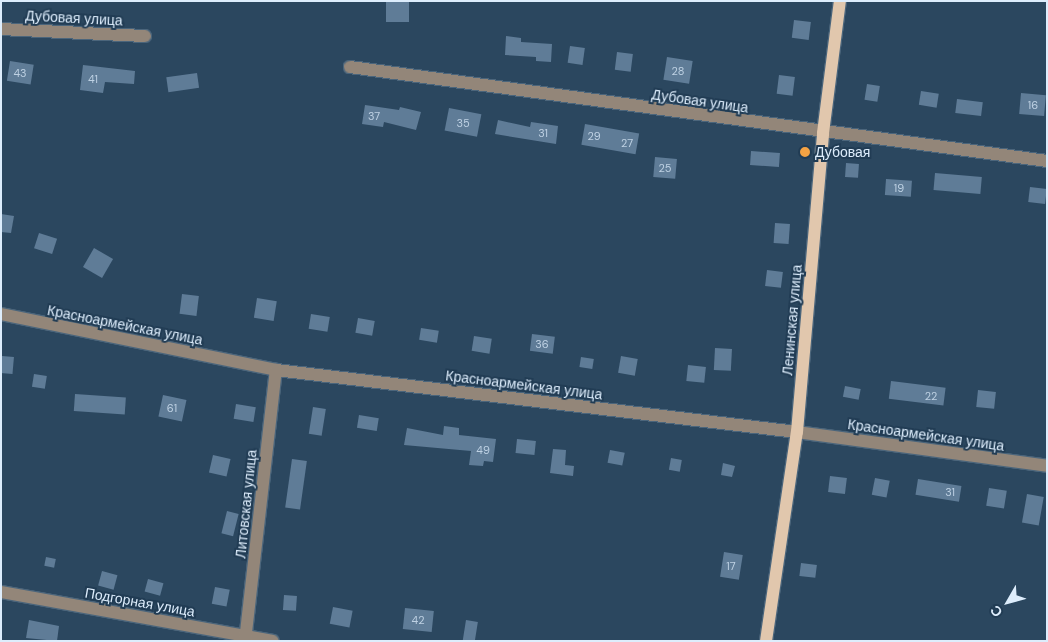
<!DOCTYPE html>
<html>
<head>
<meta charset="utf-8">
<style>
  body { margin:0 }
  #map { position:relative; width:1048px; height:642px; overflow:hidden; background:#2b475f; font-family:"DM Sans",sans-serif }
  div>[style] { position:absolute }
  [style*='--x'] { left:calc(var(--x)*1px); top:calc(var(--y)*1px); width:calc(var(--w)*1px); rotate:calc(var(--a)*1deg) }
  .building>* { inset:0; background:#5f7c97; transform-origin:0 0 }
  .roads { filter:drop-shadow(1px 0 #4b657b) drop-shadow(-1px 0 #4b657b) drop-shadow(0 1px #4b657b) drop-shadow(0 -1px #4b657b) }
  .minor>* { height:12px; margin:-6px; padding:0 6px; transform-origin:6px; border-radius:6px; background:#938679 }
  .major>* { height:12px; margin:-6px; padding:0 6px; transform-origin:6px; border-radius:6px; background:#e1c7ad }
  .dots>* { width:14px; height:14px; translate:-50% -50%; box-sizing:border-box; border:2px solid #213c54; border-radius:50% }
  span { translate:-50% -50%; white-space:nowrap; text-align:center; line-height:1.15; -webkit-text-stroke:4px #213c54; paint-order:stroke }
  .number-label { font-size:11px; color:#bed1e3 }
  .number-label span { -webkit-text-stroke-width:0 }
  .street-label { font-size:14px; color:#ddedfc }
  .poi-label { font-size:14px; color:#ddedfc }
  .left { translate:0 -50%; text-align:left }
  .frame { position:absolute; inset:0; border:2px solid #ddedfc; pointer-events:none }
  .north { position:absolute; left:983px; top:577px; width:50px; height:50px; -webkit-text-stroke:4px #213c54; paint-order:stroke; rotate:232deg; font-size:14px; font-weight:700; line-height:20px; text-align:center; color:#ddedfc }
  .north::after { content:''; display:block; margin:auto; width:18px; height:22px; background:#ddedfc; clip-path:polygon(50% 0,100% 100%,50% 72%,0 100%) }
</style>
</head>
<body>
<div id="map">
  <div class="building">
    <i style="left:386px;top:1px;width:23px;height:21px"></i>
    <i style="left:794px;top:20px;width:17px;height:18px;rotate:7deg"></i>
    <i style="clip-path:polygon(506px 36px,521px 38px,521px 42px,552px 44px,551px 62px,536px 61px,536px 57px,505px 55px)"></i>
    <i style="left:570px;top:46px;width:15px;height:17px;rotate:8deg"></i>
    <i style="left:617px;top:52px;width:16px;height:18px;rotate:7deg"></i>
    <i style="left:667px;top:57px;width:26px;height:23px;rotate:9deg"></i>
    <i style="left:10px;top:61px;width:24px;height:20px;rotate:9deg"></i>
    <i style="clip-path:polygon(83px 65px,135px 71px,134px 84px,105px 82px,103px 93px,80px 90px)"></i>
    <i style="left:197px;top:73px;width:15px;height:31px;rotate:82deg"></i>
    <i style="left:779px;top:75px;width:16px;height:19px;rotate:7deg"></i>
    <i style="left:867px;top:84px;width:13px;height:16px;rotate:9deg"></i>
    <i style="left:921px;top:91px;width:18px;height:14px;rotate:9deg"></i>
    <i style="left:1021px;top:93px;width:25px;height:21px;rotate:5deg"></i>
    <i style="left:957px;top:99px;width:26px;height:14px;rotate:7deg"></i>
    <i style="clip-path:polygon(365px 105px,399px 110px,400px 107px,421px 112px,416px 130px,384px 122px,383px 127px,362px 124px)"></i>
    <i style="left:449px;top:108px;width:33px;height:23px;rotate:11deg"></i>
    <i style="clip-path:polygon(498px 120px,530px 127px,531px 122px,558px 126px,556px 144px,495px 134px)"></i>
    <i style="left:585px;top:124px;width:55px;height:21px;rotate:10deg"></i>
    <i style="left:751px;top:151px;width:29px;height:14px;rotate:4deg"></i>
    <i style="left:655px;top:157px;width:22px;height:20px;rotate:5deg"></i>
    <i style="left:846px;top:163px;width:13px;height:14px;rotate:4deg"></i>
    <i style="left:935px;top:173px;width:47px;height:17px;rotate:5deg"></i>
    <i style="left:886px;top:179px;width:26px;height:16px;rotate:4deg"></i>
    <i style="left:1030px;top:187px;width:17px;height:15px;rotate:7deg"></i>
    <i style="clip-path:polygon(1px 214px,14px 216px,11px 233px,1px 232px)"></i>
    <i style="left:775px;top:223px;width:15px;height:20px;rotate:4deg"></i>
    <i style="left:39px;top:233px;width:19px;height:16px;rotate:18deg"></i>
    <i style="left:94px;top:248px;width:22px;height:22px;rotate:30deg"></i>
    <i style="left:767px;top:270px;width:16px;height:16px;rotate:7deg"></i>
    <i style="left:182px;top:294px;width:17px;height:20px;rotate:7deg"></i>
    <i style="left:257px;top:298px;width:20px;height:20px;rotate:9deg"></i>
    <i style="left:311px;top:314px;width:19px;height:15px;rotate:9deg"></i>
    <i style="left:358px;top:318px;width:17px;height:15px;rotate:10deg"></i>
    <i style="left:421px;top:328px;width:18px;height:12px;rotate:9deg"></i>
    <i style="left:532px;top:334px;width:23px;height:17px;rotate:7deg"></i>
    <i style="left:474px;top:336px;width:18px;height:15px;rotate:9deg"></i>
    <i style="left:715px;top:348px;width:17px;height:22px;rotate:3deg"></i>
    <i style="left:2px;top:356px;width:12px;height:17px;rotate:5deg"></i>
    <i style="left:621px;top:356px;width:17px;height:17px;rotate:10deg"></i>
    <i style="left:581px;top:357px;width:13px;height:10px;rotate:9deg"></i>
    <i style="left:688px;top:365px;width:18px;height:16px;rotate:6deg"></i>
    <i style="left:34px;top:374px;width:13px;height:13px;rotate:9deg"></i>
    <i style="left:891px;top:381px;width:55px;height:18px;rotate:7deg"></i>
    <i style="left:845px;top:386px;width:16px;height:11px;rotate:11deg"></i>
    <i style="left:978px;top:390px;width:18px;height:17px;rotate:6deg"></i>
    <i style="left:75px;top:394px;width:51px;height:17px;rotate:4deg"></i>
    <i style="left:163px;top:395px;width:24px;height:22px;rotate:12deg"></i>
    <i style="left:236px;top:404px;width:20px;height:15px;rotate:9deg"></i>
    <i style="left:313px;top:407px;width:13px;height:27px;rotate:9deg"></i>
    <i style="left:359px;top:415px;width:20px;height:13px;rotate:9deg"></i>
    <i style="clip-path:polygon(444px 426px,459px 428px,459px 435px,496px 439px,493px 462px,484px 461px,483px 466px,469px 465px,471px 451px,404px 445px,407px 428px,443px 435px)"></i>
    <i style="left:517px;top:439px;width:19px;height:14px;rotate:6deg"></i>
    <i style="clip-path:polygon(553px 449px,566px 450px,565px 465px,574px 466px,573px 476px,550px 473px)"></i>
    <i style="left:610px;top:450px;width:15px;height:13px;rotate:11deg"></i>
    <i style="left:213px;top:455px;width:18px;height:18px;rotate:13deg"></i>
    <i style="left:671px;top:458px;width:11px;height:12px;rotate:10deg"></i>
    <i style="left:292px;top:459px;width:15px;height:49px;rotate:8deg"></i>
    <i style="clip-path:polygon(723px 463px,735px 466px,732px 477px,721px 475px)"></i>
    <i style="left:830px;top:476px;width:17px;height:16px;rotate:7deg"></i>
    <i style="left:875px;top:478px;width:15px;height:17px;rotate:11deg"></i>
    <i style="left:918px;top:479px;width:44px;height:16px;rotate:9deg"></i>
    <i style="left:989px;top:488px;width:18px;height:18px;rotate:9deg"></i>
    <i style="left:1027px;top:494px;width:17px;height:29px;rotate:10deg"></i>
    <i style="left:227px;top:511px;width:12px;height:23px;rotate:14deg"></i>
    <i style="left:724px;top:552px;width:19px;height:25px;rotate:9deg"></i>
    <i style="left:46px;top:557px;width:10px;height:9px;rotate:11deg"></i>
    <i style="left:801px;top:563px;width:16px;height:13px;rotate:7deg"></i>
    <i style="left:102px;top:571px;width:16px;height:15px;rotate:15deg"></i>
    <i style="left:148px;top:579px;width:16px;height:13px;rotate:15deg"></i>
    <i style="left:215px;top:587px;width:15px;height:17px;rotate:11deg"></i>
    <i style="left:284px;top:595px;width:13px;height:15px;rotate:4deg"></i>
    <i style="left:333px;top:607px;width:20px;height:17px;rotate:11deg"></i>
    <i style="left:405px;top:608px;width:29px;height:21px;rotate:6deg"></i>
    <i style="clip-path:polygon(29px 620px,59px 626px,57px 641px,26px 638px)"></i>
    <i style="left:466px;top:620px;width:12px;height:21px;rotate:9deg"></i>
  </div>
  <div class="roads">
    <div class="minor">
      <i style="--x:1;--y:29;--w:144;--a:2.8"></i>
      <i style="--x:350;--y:67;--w:703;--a:7.68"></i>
      <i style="--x:1;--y:314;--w:281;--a:11.5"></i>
      <i style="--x:276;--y:370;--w:525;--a:6.79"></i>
      <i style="--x:797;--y:432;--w:252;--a:7.7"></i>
      <i style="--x:1;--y:592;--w:276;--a:10.2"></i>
      <i style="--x:245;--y:641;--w:273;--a:-83.5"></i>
    </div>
    <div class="major">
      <i style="--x:766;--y:641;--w:211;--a:-81.6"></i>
      <i style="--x:797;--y:432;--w:300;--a:-85"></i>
      <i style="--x:823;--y:133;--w:133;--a:-82.7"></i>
    </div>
  </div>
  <div class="dots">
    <i style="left:805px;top:152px;background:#f4a344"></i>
  </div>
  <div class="number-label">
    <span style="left:678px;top:71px">28</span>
    <span style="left:20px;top:73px">43</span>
    <span style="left:93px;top:79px">41</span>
    <span style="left:1033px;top:105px">16</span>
    <span style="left:374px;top:116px">37</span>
    <span style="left:463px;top:123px">35</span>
    <span style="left:543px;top:133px">31</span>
    <span style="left:594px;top:136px">29</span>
    <span style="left:627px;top:143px">27</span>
    <span style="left:665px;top:168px">25</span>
    <span style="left:899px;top:188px">19</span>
    <span style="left:542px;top:344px">36</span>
    <span style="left:931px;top:396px">22</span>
    <span style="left:172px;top:408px">61</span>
    <span style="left:483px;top:450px">49</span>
    <span style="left:950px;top:492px">31</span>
    <span style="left:731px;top:566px">17</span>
    <span style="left:418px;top:620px">42</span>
  </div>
  <div class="street-label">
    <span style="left:74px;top:18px;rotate:3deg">Дубовая улица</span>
    <span style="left:700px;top:101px;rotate:8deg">Дубовая улица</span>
    <span style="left:792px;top:320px;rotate:-85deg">Ленинская улица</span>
    <span style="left:125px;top:325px;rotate:11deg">Красноармейская улица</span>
    <span style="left:524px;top:385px;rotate:7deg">Красноармейская улица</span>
    <span style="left:926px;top:435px;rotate:8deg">Красноармейская улица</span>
    <span style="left:246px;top:504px;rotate:-84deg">Литовская улица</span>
    <span style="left:140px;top:602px;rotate:10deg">Подгорная улица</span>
  </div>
  <div class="poi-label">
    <span class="left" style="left:815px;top:152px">Дубовая</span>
  </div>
  <div class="frame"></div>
  <div class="north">С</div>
</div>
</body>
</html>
